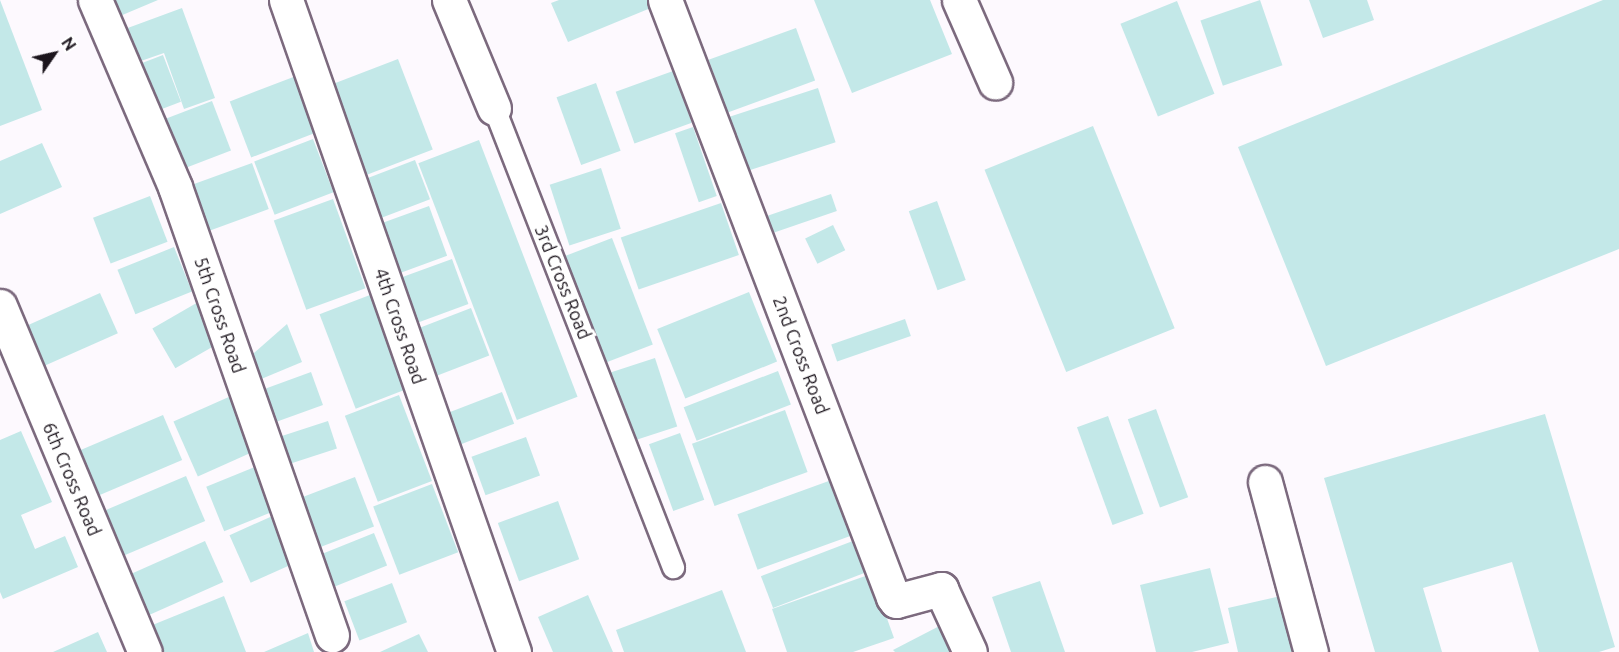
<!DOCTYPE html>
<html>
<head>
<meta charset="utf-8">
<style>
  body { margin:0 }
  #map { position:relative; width:1619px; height:652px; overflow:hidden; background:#fdf9fe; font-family:Ubuntu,sans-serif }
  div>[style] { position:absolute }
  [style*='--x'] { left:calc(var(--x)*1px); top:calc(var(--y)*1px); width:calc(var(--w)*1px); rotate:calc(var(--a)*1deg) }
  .building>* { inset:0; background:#c3e8e8; transform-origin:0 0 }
  .roads { filter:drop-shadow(2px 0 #7c6a7e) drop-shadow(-2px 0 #7c6a7e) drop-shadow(0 2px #7c6a7e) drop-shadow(0 -2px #7c6a7e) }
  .service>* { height:21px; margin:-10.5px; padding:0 10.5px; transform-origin:10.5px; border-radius:10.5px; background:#fff }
  .minor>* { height:33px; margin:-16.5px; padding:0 16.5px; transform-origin:16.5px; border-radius:16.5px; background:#fff }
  span { translate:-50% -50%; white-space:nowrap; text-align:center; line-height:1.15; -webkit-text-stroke:6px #fff; paint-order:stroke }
  .street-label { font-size:18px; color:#1c151d }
  .north { position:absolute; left:24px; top:24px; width:60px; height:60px; -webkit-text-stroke:4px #fff; paint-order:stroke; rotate:56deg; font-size:16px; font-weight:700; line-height:24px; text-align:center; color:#1c151d }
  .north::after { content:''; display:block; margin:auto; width:21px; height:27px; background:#1c151d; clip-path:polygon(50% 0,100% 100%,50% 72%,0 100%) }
</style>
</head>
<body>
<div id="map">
  <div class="building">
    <i style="clip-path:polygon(0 0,42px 110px,0 126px)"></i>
    <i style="clip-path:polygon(114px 0,158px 0,120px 16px)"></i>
    <i style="clip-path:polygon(559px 0,656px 0,658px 5px,568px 42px,551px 3px)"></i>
    <i style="clip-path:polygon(814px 0,930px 0,952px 54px,852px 93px)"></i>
    <i style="left:1260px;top:0;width:69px;height:63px;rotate:71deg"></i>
    <i style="clip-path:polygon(1309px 0,1367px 0,1374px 20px,1323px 38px)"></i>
    <i style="clip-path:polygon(1603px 0,1619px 0,1619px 249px,1326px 366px,1238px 147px)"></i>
    <i style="left:1177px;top:1px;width:100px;height:61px;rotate:68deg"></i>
    <i style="clip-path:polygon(182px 8px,215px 98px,184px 109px,164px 53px,138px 62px,125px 29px)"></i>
    <i style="left:796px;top:28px;width:56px;height:93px;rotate:70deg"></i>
    <i style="left:163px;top:55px;width:50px;height:28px;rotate:69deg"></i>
    <i style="left:398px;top:59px;width:97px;height:74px;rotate:69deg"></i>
    <i style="left:673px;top:71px;width:55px;height:61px;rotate:70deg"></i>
    <i style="left:296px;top:76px;width:60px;height:71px;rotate:69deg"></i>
    <i style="left:596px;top:83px;width:72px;height:42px;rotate:70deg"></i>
    <i style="left:818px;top:88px;width:57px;height:93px;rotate:72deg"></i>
    <i style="left:212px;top:101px;width:53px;height:58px;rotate:69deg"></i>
    <i style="left:1093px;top:126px;width:218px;height:117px;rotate:68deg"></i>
    <i style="left:693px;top:127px;width:73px;height:19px;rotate:71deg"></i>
    <i style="left:313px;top:139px;width:57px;height:63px;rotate:69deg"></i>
    <i style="left:479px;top:140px;width:275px;height:65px;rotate:69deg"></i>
    <i style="clip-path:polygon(42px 143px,62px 187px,0 214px,0 161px)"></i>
    <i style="left:415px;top:160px;width:42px;height:61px;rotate:69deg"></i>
    <i style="left:252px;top:163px;width:49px;height:69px;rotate:70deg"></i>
    <i style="left:601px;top:168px;width:64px;height:54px;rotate:72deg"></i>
    <i style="left:831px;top:194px;width:18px;height:67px;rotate:71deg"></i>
    <i style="left:150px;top:196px;width:49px;height:61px;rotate:69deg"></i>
    <i style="left:333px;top:199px;width:95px;height:63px;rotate:70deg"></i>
    <i style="left:937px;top:201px;width:84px;height:30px;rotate:70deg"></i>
    <i style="left:721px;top:203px;width:55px;height:106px;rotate:71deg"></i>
    <i style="left:429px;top:206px;width:53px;height:58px;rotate:70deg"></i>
    <i style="left:833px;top:225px;width:28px;height:31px;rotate:64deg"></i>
    <i style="left:612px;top:238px;width:114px;height:53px;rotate:69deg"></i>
    <i style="left:174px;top:247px;width:48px;height:61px;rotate:68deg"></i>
    <i style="left:452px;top:259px;width:48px;height:60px;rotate:70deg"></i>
    <i style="left:383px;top:290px;width:101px;height:68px;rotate:69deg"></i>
    <i style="left:749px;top:292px;width:75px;height:99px;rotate:68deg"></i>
    <i style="left:100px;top:293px;width:44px;height:84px;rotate:66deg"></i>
    <i style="left:200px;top:301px;width:46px;height:55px;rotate:60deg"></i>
    <i style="left:471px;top:308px;width:51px;height:59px;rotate:69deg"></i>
    <i style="left:905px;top:319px;width:18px;height:78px;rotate:71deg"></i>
    <i style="clip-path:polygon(287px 324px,302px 362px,254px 382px,245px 361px)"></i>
    <i style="left:655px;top:358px;width:72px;height:46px;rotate:72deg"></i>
    <i style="left:778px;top:371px;width:36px;height:101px;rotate:69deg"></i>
    <i style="left:311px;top:372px;width:35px;height:59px;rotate:70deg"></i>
    <i style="left:502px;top:392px;width:34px;height:59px;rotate:69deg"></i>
    <i style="left:399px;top:395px;width:92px;height:58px;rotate:69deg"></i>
    <i style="left:231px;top:396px;width:60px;height:63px;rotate:66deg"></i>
    <i style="left:1156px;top:409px;width:94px;height:30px;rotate:70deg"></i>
    <i style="left:785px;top:410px;width:66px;height:99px;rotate:70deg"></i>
    <i style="clip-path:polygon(1545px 414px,1615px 647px,1599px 652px,1539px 652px,1512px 562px,1423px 588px,1442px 652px,1375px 652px,1324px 478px)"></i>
    <i style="left:163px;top:415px;width:49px;height:92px;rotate:67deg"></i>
    <i style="left:1108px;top:416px;width:104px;height:33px;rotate:70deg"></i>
    <i style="left:328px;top:421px;width:29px;height:59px;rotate:72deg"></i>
    <i style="clip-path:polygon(21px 431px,52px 502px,21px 515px,35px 549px,65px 536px,78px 567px,3px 599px,0 592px,0 440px)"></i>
    <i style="left:680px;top:433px;width:71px;height:33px;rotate:70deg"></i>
    <i style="left:526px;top:437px;width:41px;height:58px;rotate:70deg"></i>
    <i style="left:260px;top:465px;width:48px;height:58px;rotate:68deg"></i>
    <i style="left:186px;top:476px;width:49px;height:92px;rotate:67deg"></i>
    <i style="left:355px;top:477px;width:53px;height:58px;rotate:69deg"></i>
    <i style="left:837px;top:478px;width:59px;height:106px;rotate:70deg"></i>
    <i style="left:432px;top:484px;width:73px;height:63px;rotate:69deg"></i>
    <i style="left:558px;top:501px;width:62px;height:64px;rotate:70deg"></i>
    <i style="left:277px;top:514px;width:52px;height:52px;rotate:66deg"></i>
    <i style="left:374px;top:533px;width:35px;height:57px;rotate:68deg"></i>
    <i style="left:858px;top:539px;width:34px;height:104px;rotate:69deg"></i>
    <i style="left:205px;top:541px;width:45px;height:91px;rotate:66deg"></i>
    <i style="clip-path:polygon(1210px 568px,1229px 643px,1192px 652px,1156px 652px,1140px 585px)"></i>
    <i style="clip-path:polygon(871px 574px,894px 638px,853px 652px,787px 652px,772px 609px)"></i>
    <i style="clip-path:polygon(1040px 581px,1065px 652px,1011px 652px,992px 597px)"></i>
    <i style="left:392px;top:583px;width:42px;height:51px;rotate:69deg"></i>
    <i style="clip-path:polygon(722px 590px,746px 652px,624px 652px,616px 630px)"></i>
    <i style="clip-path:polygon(588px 595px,613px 652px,553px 652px,538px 617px)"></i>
    <i style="clip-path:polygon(1285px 595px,1298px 652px,1238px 652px,1228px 608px)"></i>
    <i style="clip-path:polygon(224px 596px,246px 652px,154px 652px,145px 628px)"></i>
    <i style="clip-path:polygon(951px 620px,957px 652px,895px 652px,893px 650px)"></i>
    <i style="clip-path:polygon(98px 632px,107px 652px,53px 652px)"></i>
    <i style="clip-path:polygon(308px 633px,314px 652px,264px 652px)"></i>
    <i style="clip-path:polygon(419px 634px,428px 652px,380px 652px)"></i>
  </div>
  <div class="roads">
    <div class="service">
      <i style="--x:494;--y:108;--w:493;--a:68.7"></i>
    </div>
    <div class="minor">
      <i style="--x:95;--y:0;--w:203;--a:66.8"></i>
      <i style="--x:175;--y:187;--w:475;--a:70.7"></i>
      <i style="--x:286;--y:0;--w:691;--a:70.73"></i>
      <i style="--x:449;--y:0;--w:117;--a:67.4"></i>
      <i style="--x:665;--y:0;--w:639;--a:69.1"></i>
      <i style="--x:893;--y:597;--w:5;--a:53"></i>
      <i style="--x:896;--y:601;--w:47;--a:-14.9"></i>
      <i style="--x:941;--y:589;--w:69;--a:65.3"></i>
      <i style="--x:959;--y:0;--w:90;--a:66.3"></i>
      <i style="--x:0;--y:306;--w:375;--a:67.3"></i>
      <i style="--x:1265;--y:482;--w:176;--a:74.9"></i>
    </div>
  </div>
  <div class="street-label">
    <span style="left:563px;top:282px;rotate:68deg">3rd Cross Road</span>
    <span style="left:220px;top:315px;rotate:71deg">5th Cross Road</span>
    <span style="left:400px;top:326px;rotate:71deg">4th Cross Road</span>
    <span style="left:801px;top:355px;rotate:69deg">2nd Cross Road</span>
    <span style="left:72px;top:479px;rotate:67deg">6th Cross Road</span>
  </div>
  <div class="north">N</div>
</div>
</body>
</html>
